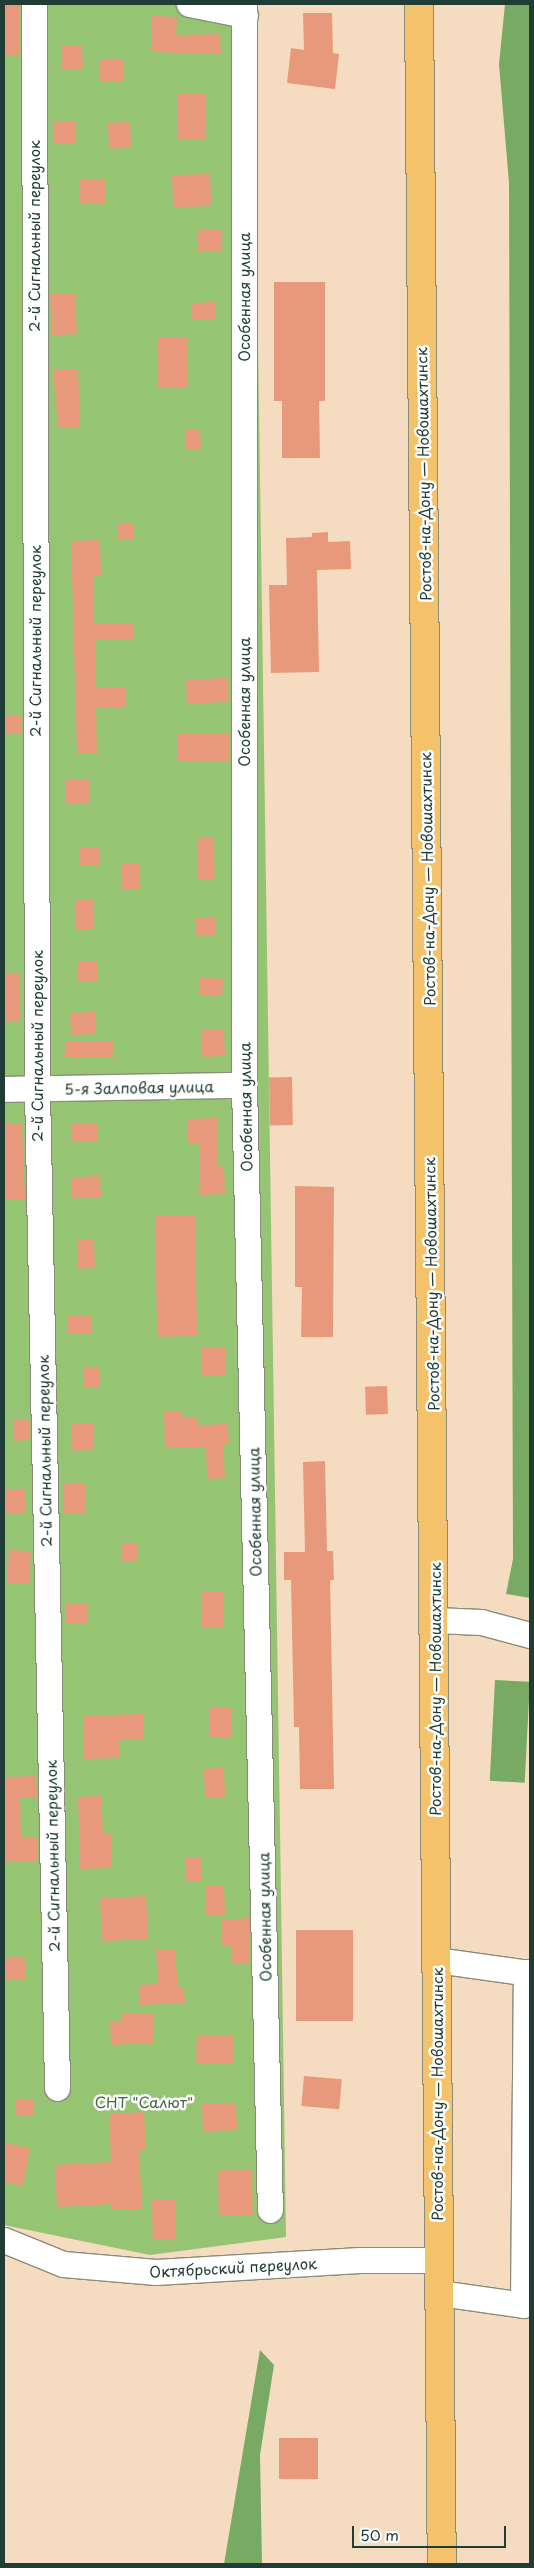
<!DOCTYPE html>
<html>
<head>
<meta charset="utf-8">
<style>
  body { margin:0 }
  #map { position:relative; width:534px; height:2568px; overflow:hidden; background:#f5dcc0; font-family:"Playpen Sans",sans-serif }
  div>[style] { position:absolute }
  [style*='--x'] { left:calc(var(--x)*1px); top:calc(var(--y)*1px); width:calc(var(--w)*1px); rotate:calc(var(--a)*1deg) }
  .green>* { inset:0; background:#95c472 }
  .forest>* { inset:0; background:#78aa64; transform-origin:0 0 }
  .building>* { inset:0; background:#e8997b; transform-origin:0 0 }
  .roads { filter:drop-shadow(1px 0 #8a8c7a) drop-shadow(-1px 0 #8a8c7a) drop-shadow(0 1px #8a8c7a) drop-shadow(0 -1px #8a8c7a) }
  .minor>* { height:25px; margin:-12.5px; padding:0 12.5px; transform-origin:12.5px; border-radius:12.5px; background:#fff }
  .primary>* { height:28px; margin:-14px; padding:0 14px; transform-origin:14px; border-radius:14px; background:#f4c26a }
  span { translate:-50% -50%; white-space:nowrap; text-align:center; line-height:1.15; -webkit-text-stroke:5px #fff; paint-order:stroke }
  .street-label { font-size:15px; color:#1f3d34 }
  .park-label { font-size:15px; color:#426647 }
  .frame { position:absolute; inset:0; border:5px solid #1f3d34; pointer-events:none }
  .scale { position:absolute; left:352px; top:2526px; width:154px; height:22px; box-sizing:border-box; border:2px solid #1f3d34; border-top:0; padding-left:6px; font-size:15px; line-height:18px; white-space:nowrap; color:#1f3d34; -webkit-text-stroke:4px #fff; paint-order:stroke }
</style>
</head>
<body>
<div id="map">
  <div class="green">
    <i style="clip-path:polygon(4px 4px,253px 4px,286px 2237px,150px 2255px,4px 2225px)"></i>
  </div>
  <div class="forest">
    <i style="clip-path:polygon(505px 4px,530px 4px,530px 1598px,506px 1594px,513px 1559px,509px 183px,499px 64px)"></i>
    <i style="left:495px;top:1680px;width:35px;height:101px;rotate:3deg"></i>
    <i style="clip-path:polygon(260px 2350px,274px 2365px,260px 2455px,262px 2564px,224px 2564px)"></i>
  </div>
  <div class="building">
    <i style="left:4px;top:4px;width:15px;height:51px"></i>
    <i style="clip-path:polygon(303px 13px,332px 13px,333px 53px,339px 54px,335px 89px,287px 83px,291px 48px,304px 50px)"></i>
    <i style="clip-path:polygon(152px 16px,177px 17px,176px 35px,220px 34px,221px 54px,151px 52px)"></i>
    <i style="left:82px;top:45px;width:24px;height:21px;rotate:88deg"></i>
    <i style="left:100px;top:60px;width:23px;height:21px"></i>
    <i style="left:178px;top:93px;width:28px;height:46px"></i>
    <i style="left:53px;top:121px;width:22px;height:22px"></i>
    <i style="left:130px;top:122px;width:26px;height:22px;rotate:88deg"></i>
    <i style="left:210px;top:174px;width:32px;height:38px;rotate:88deg"></i>
    <i style="left:79px;top:180px;width:27px;height:24px"></i>
    <i style="left:198px;top:230px;width:24px;height:22px"></i>
    <i style="clip-path:polygon(274px 282px,325px 282px,325px 401px,319px 401px,320px 458px,282px 458px,282px 401px,274px 401px)"></i>
    <i style="left:75px;top:293px;width:41px;height:25px;rotate:87deg"></i>
    <i style="left:215px;top:302px;width:17px;height:24px;rotate:87deg"></i>
    <i style="left:158px;top:337px;width:29px;height:51px"></i>
    <i style="clip-path:polygon(53px 369px,78px 369px,80px 427px,58px 427px)"></i>
    <i style="left:200px;top:429px;width:20px;height:15px;rotate:87deg"></i>
    <i style="left:118px;top:524px;width:15px;height:16px"></i>
    <i style="clip-path:polygon(328px 532px,328px 542px,350px 541px,351px 569px,317px 570px,319px 672px,271px 673px,269px 585px,287px 585px,286px 538px,312px 537px,312px 533px)"></i>
    <i style="clip-path:polygon(100px 540px,101px 575px,94px 575px,94px 623px,133px 623px,134px 639px,96px 639px,96px 688px,125px 687px,126px 707px,96px 708px,97px 753px,77px 754px,71px 541px)"></i>
    <i style="left:228px;top:678px;width:24px;height:42px;rotate:88deg"></i>
    <i style="left:22px;top:716px;width:17px;height:16px;rotate:90deg"></i>
    <i style="left:230px;top:733px;width:28px;height:53px;rotate:90deg"></i>
    <i style="left:90px;top:779px;width:25px;height:25px;rotate:90deg"></i>
    <i style="left:214px;top:837px;width:42px;height:17px;rotate:89deg"></i>
    <i style="left:80px;top:847px;width:19px;height:19px"></i>
    <i style="left:121px;top:863px;width:18px;height:26px"></i>
    <i style="left:75px;top:899px;width:19px;height:31px"></i>
    <i style="left:195px;top:917px;width:21px;height:19px"></i>
    <i style="left:97px;top:961px;width:20px;height:20px;rotate:87deg"></i>
    <i style="left:4px;top:974px;width:15px;height:48px"></i>
    <i style="left:200px;top:978px;width:23px;height:17px;rotate:2deg"></i>
    <i style="left:95px;top:1012px;width:22px;height:25px;rotate:87deg"></i>
    <i style="left:224px;top:1029px;width:27px;height:23px;rotate:88deg"></i>
    <i style="left:65px;top:1041px;width:48px;height:16px;rotate:1deg"></i>
    <i style="left:292px;top:1077px;width:48px;height:23px;rotate:89deg"></i>
    <i style="clip-path:polygon(217px 1118px,218px 1167px,224px 1166px,225px 1194px,200px 1195px,199px 1143px,187px 1144px,187px 1119px)"></i>
    <i style="clip-path:polygon(4px 1124px,22px 1124px,25px 1199px,4px 1199px)"></i>
    <i style="left:72px;top:1124px;width:25px;height:17px"></i>
    <i style="left:100px;top:1176px;width:21px;height:29px;rotate:87deg"></i>
    <i style="clip-path:polygon(295px 1186px,334px 1187px,333px 1337px,301px 1337px,302px 1287px,295px 1287px)"></i>
    <i style="left:195px;top:1215px;width:121px;height:40px;rotate:89deg"></i>
    <i style="left:94px;top:1239px;width:29px;height:17px;rotate:88deg"></i>
    <i style="left:91px;top:1315px;width:19px;height:23px;rotate:90deg"></i>
    <i style="left:202px;top:1347px;width:23px;height:29px"></i>
    <i style="left:83px;top:1368px;width:17px;height:19px"></i>
    <i style="left:387px;top:1386px;width:28px;height:22px;rotate:88deg"></i>
    <i style="clip-path:polygon(164px 1411px,181px 1411px,181px 1417px,198px 1417px,198px 1425px,228px 1424px,229px 1443px,223px 1443px,225px 1478px,207px 1479px,206px 1447px,165px 1448px)"></i>
    <i style="left:29px;top:1419px;width:21px;height:16px;rotate:87deg"></i>
    <i style="left:93px;top:1423px;width:27px;height:22px;rotate:88deg"></i>
    <i style="clip-path:polygon(325px 1461px,327px 1551px,333px 1551px,334px 1580px,330px 1580px,334px 1789px,300px 1789px,299px 1727px,294px 1727px,291px 1580px,284px 1580px,284px 1552px,305px 1552px,303px 1462px)"></i>
    <i style="left:63px;top:1484px;width:22px;height:30px"></i>
    <i style="left:4px;top:1490px;width:22px;height:23px"></i>
    <i style="left:138px;top:1544px;width:18px;height:16px;rotate:90deg"></i>
    <i style="left:9px;top:1550px;width:22px;height:33px;rotate:3deg"></i>
    <i style="left:201px;top:1592px;width:23px;height:35px"></i>
    <i style="left:66px;top:1603px;width:21px;height:20px"></i>
    <i style="left:210px;top:1707px;width:21px;height:31px"></i>
    <i style="clip-path:polygon(143px 1714px,144px 1740px,119px 1740px,120px 1758px,84px 1759px,83px 1716px)"></i>
    <i style="left:224px;top:1768px;width:29px;height:20px;rotate:88deg"></i>
    <i style="clip-path:polygon(36px 1776px,37px 1798px,20px 1798px,21px 1838px,38px 1837px,38px 1861px,4px 1862px,4px 1777px)"></i>
    <i style="clip-path:polygon(101px 1796px,103px 1833px,111px 1833px,112px 1868px,80px 1869px,78px 1797px)"></i>
    <i style="left:185px;top:1858px;width:17px;height:24px"></i>
    <i style="left:224px;top:1885px;width:30px;height:19px;rotate:88deg"></i>
    <i style="left:146px;top:1896px;width:43px;height:46px;rotate:87deg"></i>
    <i style="clip-path:polygon(249px 1918px,250px 1963px,231px 1964px,231px 1946px,222px 1946px,221px 1920px)"></i>
    <i style="left:296px;top:1930px;width:57px;height:91px"></i>
    <i style="clip-path:polygon(175px 1949px,178px 1988px,184px 1988px,185px 2003px,140px 2005px,139px 1985px,158px 1984px,156px 1950px)"></i>
    <i style="left:4px;top:1958px;width:22px;height:22px"></i>
    <i style="clip-path:polygon(153px 2013px,154px 2043px,111px 2045px,110px 2022px,122px 2021px,122px 2014px)"></i>
    <i style="left:197px;top:2035px;width:37px;height:28px;rotate:2deg"></i>
    <i style="left:304px;top:2076px;width:38px;height:30px;rotate:5deg"></i>
    <i style="left:15px;top:2099px;width:18px;height:16px"></i>
    <i style="left:236px;top:2103px;width:27px;height:34px;rotate:88deg"></i>
    <i style="clip-path:polygon(144px 2112px,146px 2150px,139px 2150px,142px 2209px,112px 2210px,112px 2204px,57px 2207px,55px 2165px,111px 2162px,109px 2114px)"></i>
    <i style="clip-path:polygon(4px 2143px,30px 2148px,23px 2186px,4px 2182px)"></i>
    <i style="left:252px;top:2170px;width:45px;height:34px;rotate:89deg"></i>
    <i style="left:175px;top:2199px;width:40px;height:23px;rotate:89deg"></i>
    <i style="left:279px;top:2438px;width:39px;height:41px"></i>
  </div>
  <div class="roads">
    <div class="minor">
      <i style="--x:34;--y:4;--w:1085;--a:89.84"></i>
      <i style="--x:37;--y:1089;--w:999;--a:88.85"></i>
      <i style="--x:189;--y:4;--w:57;--a:11.1"></i>
      <i style="--x:244;--y:4;--w:1081;--a:90"></i>
      <i style="--x:244;--y:1085;--w:1125;--a:88.68"></i>
      <i style="--x:4;--y:1089;--w:240;--a:-1"></i>
      <i style="--x:435;--y:1620;--w:46;--a:2.5"></i>
      <i style="--x:481;--y:1622;--w:51;--a:14.9"></i>
      <i style="--x:437;--y:1960;--w:94;--a:8"></i>
      <i style="--x:4;--y:2240;--w:64;--a:22.1"></i>
      <i style="--x:63;--y:2264;--w:93;--a:4.9"></i>
      <i style="--x:156;--y:2272;--w:204;--a:-3.4"></i>
      <i style="--x:360;--y:2260;--w:78;--a:0"></i>
      <i style="--x:439;--y:2293;--w:85;--a:8.1"></i>
      <i style="--x:523;--y:2305;--w:333;--a:-89.5"></i>
    </div>
    <div class="primary">
      <i style="--x:419;--y:4;--w:2560;--a:89.49"></i>
    </div>
  </div>
  <div class="street-label">
    <span style="left:34px;top:236px;rotate:-90deg">2-й Сигнальный переулок</span>
    <span style="left:244px;top:297px;rotate:-90deg">Особенная улица</span>
    <span style="left:423px;top:474px;rotate:-91deg">Ростов-на-Дону — Новошахтинск</span>
    <span style="left:35px;top:641px;rotate:-90deg">2-й Сигнальный переулок</span>
    <span style="left:244px;top:702px;rotate:-90deg">Особенная улица</span>
    <span style="left:427px;top:879px;rotate:-91deg">Ростов-на-Дону — Новошахтинск</span>
    <span style="left:37px;top:1046px;rotate:-90deg">2-й Сигнальный переулок</span>
    <span style="left:139px;top:1087px;rotate:-1deg">5-я Залповая улица</span>
    <span style="left:245px;top:1107px;rotate:-91deg">Особенная улица</span>
    <span style="left:431px;top:1284px;rotate:-91deg">Ростов-на-Дону — Новошахтинск</span>
    <span style="left:44px;top:1451px;rotate:-91deg">2-й Сигнальный переулок</span>
    <span style="left:254px;top:1512px;rotate:-91deg">Особенная улица</span>
    <span style="left:435px;top:1689px;rotate:-90deg">Ростов-на-Дону — Новошахтинск</span>
    <span style="left:52px;top:1856px;rotate:-91deg">2-й Сигнальный переулок</span>
    <span style="left:264px;top:1917px;rotate:-91deg">Особенная улица</span>
    <span style="left:437px;top:2094px;rotate:-90deg">Ростов-на-Дону — Новошахтинск</span>
    <span style="left:233px;top:2267px;rotate:-3deg">Октябрьский переулок</span>
  </div>
  <div class="park-label">
    <span style="left:144px;top:2102px">СНТ "Салют"</span>
  </div>
  <div class="frame"></div>
  <div class="scale">50 m</div>
</div>
</body>
</html>
